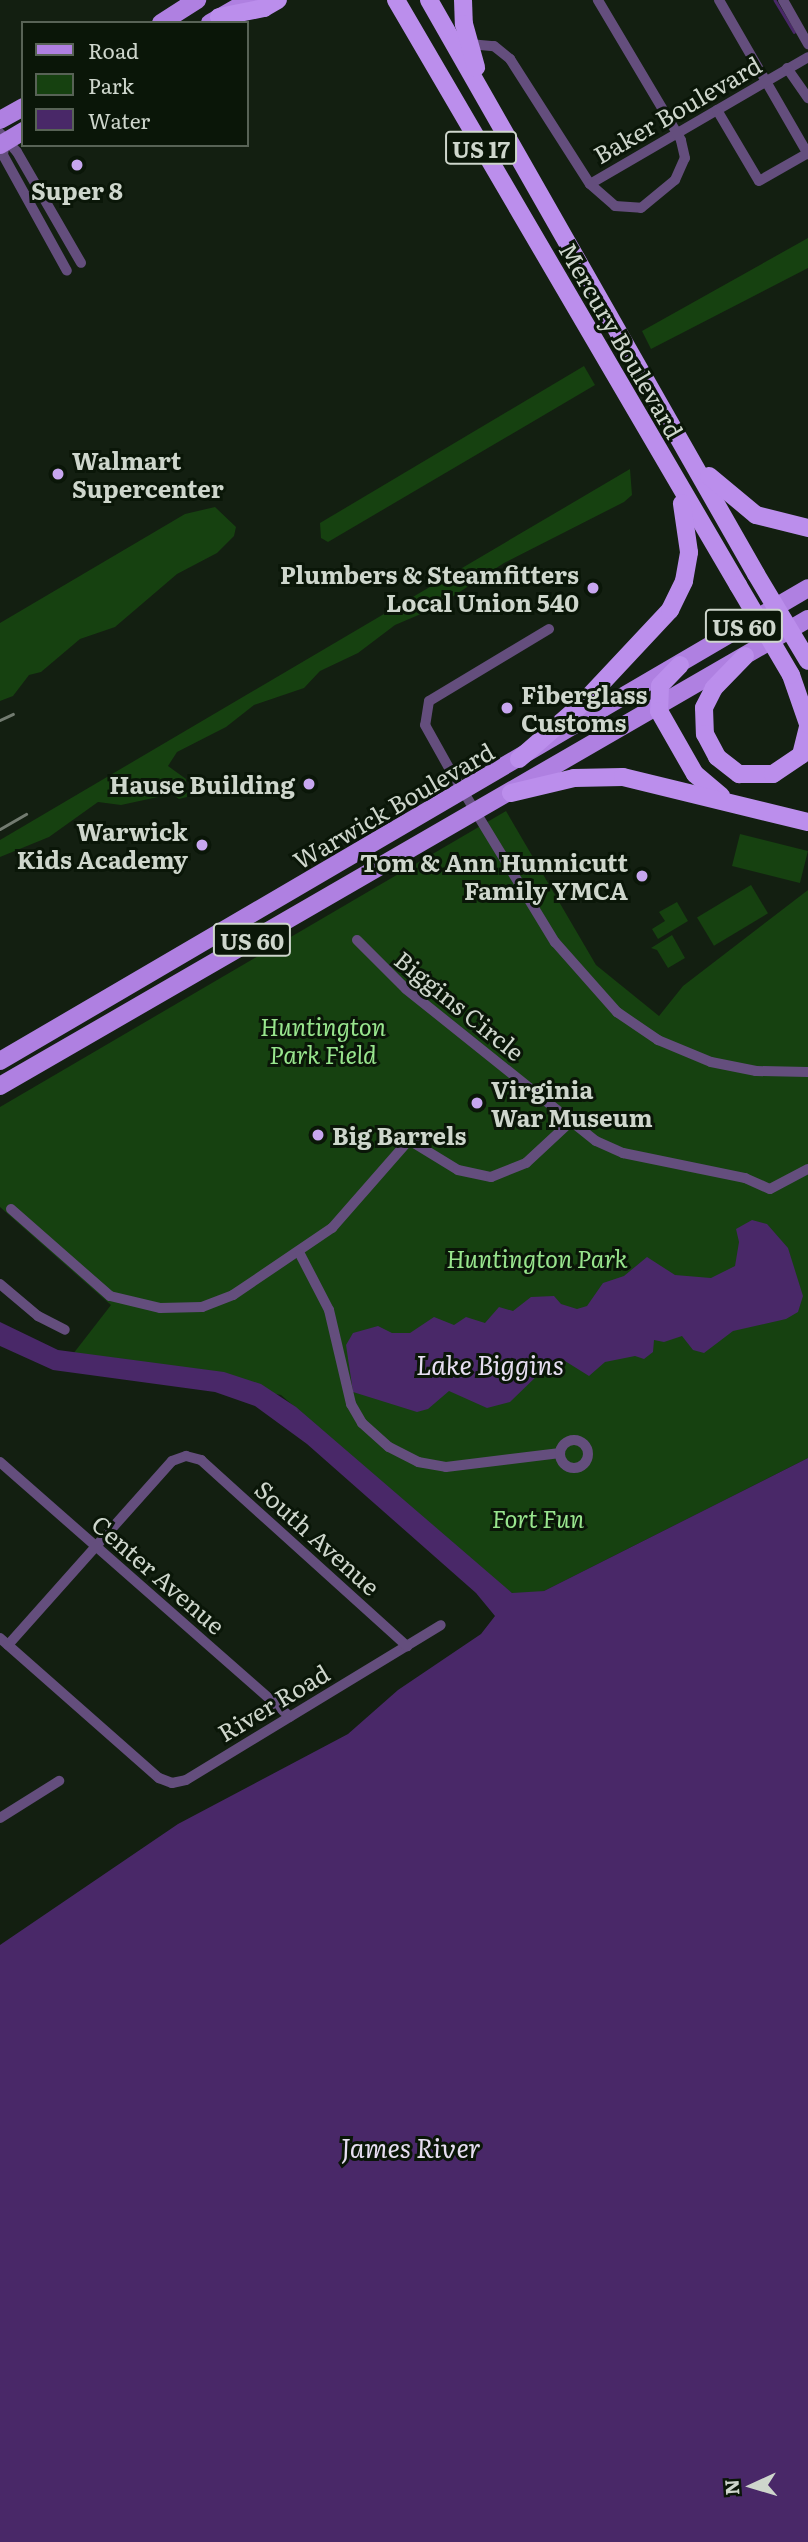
<!DOCTYPE html>
<html>
<head>
<meta charset="utf-8">
<style>
  body { margin:0 }
  #map { position:relative; width:808px; height:2542px; overflow:hidden; background:#131f11; font-family:Literata,serif }
  div>[style] { position:absolute }
  [style*='--x'] { left:calc(var(--x)*1px); top:calc(var(--y)*1px); width:calc(var(--w)*1px); rotate:calc(var(--a)*1deg) }
  .green>* { inset:0; background:#164110; transform-origin:0 0 }
  .water>* { inset:0; background:#492868 }
  .stream>* { height:2.5px; margin:-1.25px; padding:0 1.25px; transform-origin:1.25px; border-radius:1.25px; background:#492868 }
  .minor>* { height:10px; margin:-5px; padding:0 5px; transform-origin:5px; border-radius:5px; background:#644e7d }
  .minor>.ring { margin:-5px; padding:0; box-sizing:content-box; background:none; border:10px solid #644e7d; border-radius:50% }
  .primary>* { height:18px; margin:-9px; padding:0 9px; transform-origin:9px; border-radius:9px; background:#af80e1 }
  .trunk>* { height:18px; margin:-9px; padding:0 9px; transform-origin:9px; border-radius:9px; background:#bb8eec }
  .rail>* { height:2.5px; margin:-1.25px; padding:0 1.25px; transform-origin:1.25px; border-radius:1.25px; background:#727b70 }
  .trunk-bridge>* { height:18px; margin:-9px; padding:0 9px; transform-origin:9px; border-radius:9px; background:#bb8eec }
  .dots>* { width:19px; height:19px; translate:-50% -50%; box-sizing:border-box; border:4px solid #0a1608; border-radius:50% }
  span { translate:-50% -50%; white-space:nowrap; text-align:center; line-height:1.15; -webkit-text-stroke:6px #0a1608; paint-order:stroke }
  .shield-label span { padding:2px 5px; background:#0a1608; border:2px solid; border-radius:5px; -webkit-text-stroke-width:0 }
  .shield-label { font-size:23px; color:#ced6cc; font-weight:700 }
  .street-label { font-size:24px; color:#ced6cc }
  .poi-label { font-size:24px; color:#ced6cc; font-weight:700 }
  .left { translate:0 -50%; text-align:left }
  .right { translate:-100% -50%; text-align:right }
  .park-label { font-size:24px; color:#98e58d; font-style:italic }
  .water-label { font-size:26px; color:#e7def2; font-style:italic }
  .legend { position:absolute; left:21px; top:21px; width:228px; height:126px; box-sizing:border-box; background:#0a1608; border:2px solid #586356; margin:0; padding:9px 12px; list-style:none; font-size:21px; color:#ced6cc }
  .legend li { display:flex; align-items:center; gap:14px; height:35px }
  .legend b { width:35px; border:2px solid #586356 }
  .north { position:absolute; left:717px; top:2451px; width:70px; height:70px; -webkit-text-stroke:5px #0a1608; paint-order:stroke; rotate:266deg; font-size:19px; font-weight:700; line-height:28px; text-align:center; color:#ced6cc }
  .north::after { content:''; display:block; margin:auto; width:24px; height:32px; background:#ced6cc; clip-path:polygon(50% 0,100% 100%,50% 72%,0 100%) }
</style>
</head>
<body>
<div id="map">
  <div class="green">
    <i style="clip-path:polygon(808px 238px,808px 268px,651px 349px,642px 331px)"></i>
    <i style="clip-path:polygon(584px 366px,595px 385px,328px 542px,321px 538px,320px 523px)"></i>
    <i style="clip-path:polygon(630px 469px,632px 495px,624px 502px,504px 563px,435px 608px,395px 625px,358px 653px,320px 671px,304px 688px,254px 705px,226px 727px,177px 752px,168px 766px,186px 779px,187px 797px,179px 799px,172px 794px,121px 805px,98px 802px,49px 837px,0 857px,0 840px)"></i>
    <i style="clip-path:polygon(215px 507px,236px 527px,234px 536px,217px 553px,177px 574px,115px 627px,80px 639px,41px 672px,29px 675px,13px 696px,0 701px,0 623px,185px 514px)"></i>
    <i style="clip-path:polygon(506px 811px,596px 965px,659px 1016px,683px 986px,808px 890px,808px 1458px,544px 1591px,527px 1594px,512px 1593px,491px 1577px,281px 1395px,73px 1354px,111px 1305px,0 1207px,0 1107px)"></i>
    <i style="left:740px;top:834px;width:70px;height:33px;rotate:14deg"></i>
    <i style="left:751px;top:885px;width:33px;height:63px;rotate:59deg"></i>
    <i style="clip-path:polygon(677px 902px,688px 921px,658px 939px,652px 929px,665px 921px,659px 912px)"></i>
    <i style="clip-path:polygon(672px 935px,685px 958px,668px 968px,657px 950px,651px 948px)"></i>
  </div>
  <div class="water">
    <i style="clip-path:polygon(752px 1220px,767px 1224px,788px 1248px,803px 1296px,798px 1312px,786px 1319px,733px 1331px,704px 1353px,693px 1350px,682px 1336px,664px 1342px,654px 1340px,653px 1352px,644px 1359px,635px 1356px,605px 1362px,589px 1376px,565px 1361px,543px 1370px,510px 1402px,487px 1408px,449px 1391px,428px 1409px,417px 1412px,353px 1392px,346px 1345px,353px 1333px,378px 1326px,392px 1333px,410px 1333px,434px 1317px,454px 1325px,466px 1317px,485px 1323px,499px 1307px,513px 1311px,531px 1297px,554px 1296px,561px 1304px,577px 1309px,587px 1306px,603px 1283px,624px 1276px,647px 1257px,675px 1275px,711px 1278px,735px 1266px,739px 1242px,736px 1229px)"></i>
    <i style="clip-path:polygon(0 1322px,58px 1350px,224px 1372px,261px 1384px,296px 1407px,512px 1593px,544px 1591px,808px 1458px,808px 2542px,0 2542px,0 1945px,178px 1824px,348px 1734px,398px 1690px,481px 1634px,495px 1616px,476px 1593px,307px 1444px,255px 1406px,215px 1392px,53px 1370px,0 1346px)"></i>
  </div>
  <div class="stream">
    <i style="--x:775;--y:0;--w:37;--a:59"></i>
  </div>
  <div class="minor">
    <i style="--x:719;--y:0;--w:178;--a:60"></i>
    <i style="--x:783;--y:0;--w:51;--a:60.4"></i>
    <i style="--x:469;--y:44;--w:25;--a:5"></i>
    <i style="--x:494;--y:46;--w:21;--a:39"></i>
    <i style="--x:510;--y:59;--w:148;--a:57.4"></i>
    <i style="--x:590;--y:184;--w:252;--a:-30.2"></i>
    <i style="--x:787;--y:68;--w:37;--a:55"></i>
    <i style="--x:717;--y:110;--w:82;--a:59.4"></i>
    <i style="--x:759;--y:181;--w:56;--a:-29.7"></i>
    <i style="--x:0;--y:133;--w:25;--a:48"></i>
    <i style="--x:17;--y:152;--w:128;--a:60"></i>
    <i style="--x:5;--y:142;--w:13;--a:99"></i>
    <i style="--x:3;--y:155;--w:132;--a:61.1"></i>
    <i style="--x:590;--y:184;--w:33;--a:41"></i>
    <i style="--x:615;--y:206;--w:26;--a:4"></i>
    <i style="--x:641;--y:208;--w:44;--a:-39.5"></i>
    <i style="--x:675;--y:180;--w:24;--a:-66"></i>
    <i style="--x:685;--y:158;--w:18;--a:-103"></i>
    <i style="--x:681;--y:140;--w:163;--a:-120.7"></i>
    <i style="--x:549;--y:629;--w:140;--a:149"></i>
    <i style="--x:429;--y:701;--w:24;--a:99"></i>
    <i style="--x:425;--y:725;--w:49;--a:60.8"></i>
    <i style="--x:449;--y:768;--w:204;--a:58.7"></i>
    <i style="--x:555;--y:942;--w:94;--a:48.5"></i>
    <i style="--x:617;--y:1012;--w:50;--a:34.3"></i>
    <i style="--x:658;--y:1040;--w:57;--a:22.5"></i>
    <i style="--x:711;--y:1062;--w:46;--a:11.3"></i>
    <i style="--x:756;--y:1071;--w:52;--a:1.1"></i>
    <i style="--x:357;--y:940;--w:69;--a:45"></i>
    <i style="--x:406;--y:989;--w:243;--a:38.7"></i>
    <i style="--x:596;--y:1141;--w:30;--a:24"></i>
    <i style="--x:623;--y:1153;--w:125;--a:11.6"></i>
    <i style="--x:745;--y:1178;--w:27;--a:24"></i>
    <i style="--x:770;--y:1189;--w:43;--a:-27.8"></i>
    <i style="--x:11;--y:1209;--w:132;--a:41.3"></i>
    <i style="--x:110;--y:1296;--w:51;--a:13.5"></i>
    <i style="--x:160;--y:1308;--w:42;--a:-1.4"></i>
    <i style="--x:202;--y:1307;--w:33;--a:-21"></i>
    <i style="--x:233;--y:1295;--w:120;--a:-34.1"></i>
    <i style="--x:332;--y:1228;--w:117;--a:-48.8"></i>
    <i style="--x:409;--y:1140;--w:57;--a:31.5"></i>
    <i style="--x:458;--y:1170;--w:34;--a:12"></i>
    <i style="--x:491;--y:1177;--w:38;--a:-22"></i>
    <i style="--x:526;--y:1163;--w:59;--a:-42.9"></i>
    <i style="--x:300;--y:1254;--w:63;--a:62.6"></i>
    <i style="--x:329;--y:1310;--w:97;--a:76.8"></i>
    <i style="--x:351;--y:1404;--w:22;--a:60"></i>
    <i style="--x:362;--y:1423;--w:36;--a:42"></i>
    <i style="--x:389;--y:1447;--w:33;--a:27"></i>
    <i style="--x:418;--y:1462;--w:28;--a:10"></i>
    <i style="--x:446;--y:1467;--w:115;--a:-7"></i>
    <i style="--x:0;--y:1284;--w:50;--a:40.1"></i>
    <i style="--x:38;--y:1316;--w:30;--a:27"></i>
    <i class="ring" style="left:560px;top:1440px;width:18px;height:18px"></i>
    <i style="--x:0;--y:1462;--w:386;--a:41.3"></i>
    <i style="--x:0;--y:1638;--w:212;--a:41.4"></i>
    <i style="--x:159;--y:1778;--w:14;--a:21"></i>
    <i style="--x:172;--y:1783;--w:14;--a:-12"></i>
    <i style="--x:186;--y:1780;--w:298;--a:-31.3"></i>
    <i style="--x:8;--y:1645;--w:246;--a:-48.3"></i>
    <i style="--x:172;--y:1461;--w:15;--a:-20"></i>
    <i style="--x:186;--y:1456;--w:16;--a:15"></i>
    <i style="--x:201;--y:1460;--w:278;--a:42.1"></i>
    <i style="--x:0;--y:1818;--w:70;--a:-32.1"></i>
  </div>
  <div class="primary">
    <i style="--x:161;--y:23;--w:43;--a:-32.6"></i>
    <i style="--x:210;--y:23;--w:46;--a:-29.9"></i>
    <i style="--x:0;--y:120;--w:26;--a:-29"></i>
    <i style="--x:0;--y:145;--w:27;--a:-31"></i>
    <i style="--x:0;--y:1061;--w:936;--a:-30.34"></i>
    <i style="--x:0;--y:1086;--w:933;--a:-30.03"></i>
  </div>
  <div class="trunk">
    <i style="--x:396;--y:0;--w:678;--a:59.69"></i>
    <i style="--x:429;--y:0;--w:661;--a:60.33"></i>
    <i style="--x:463;--y:0;--w:24;--a:88"></i>
    <i style="--x:464;--y:24;--w:45;--a:74.4"></i>
    <i style="--x:219;--y:17;--w:46;--a:-11.3"></i>
    <i style="--x:264;--y:8;--w:16;--a:-30"></i>
    <i style="--x:709;--y:476;--w:61;--a:39.7"></i>
    <i style="--x:756;--y:515;--w:54;--a:14"></i>
    <i style="--x:745;--y:656;--w:45;--a:134.1"></i>
    <i style="--x:714;--y:688;--w:22;--a:117"></i>
    <i style="--x:704;--y:708;--w:26;--a:88"></i>
    <i style="--x:705;--y:734;--w:26;--a:62"></i>
    <i style="--x:717;--y:757;--w:28;--a:38"></i>
    <i style="--x:739;--y:774;--w:34;--a:0"></i>
    <i style="--x:773;--y:774;--w:34;--a:-34"></i>
    <i style="--x:801;--y:755;--w:30;--a:-76"></i>
    <i style="--x:680;--y:665;--w:29;--a:134"></i>
    <i style="--x:660;--y:686;--w:25;--a:92"></i>
    <i style="--x:659;--y:711;--w:73;--a:60.3"></i>
    <i style="--x:695;--y:774;--w:34;--a:40"></i>
    <i style="--x:791;--y:675;--w:52;--a:70.9"></i>
    <i style="--x:519;--y:759;--w:84;--a:-41.1"></i>
    <i style="--x:582;--y:704;--w:129;--a:-46.9"></i>
    <i style="--x:670;--y:610;--w:32;--a:-64"></i>
    <i style="--x:684;--y:581;--w:29;--a:-80"></i>
    <i style="--x:689;--y:552;--w:49;--a:-98.3"></i>
    <i style="--x:511;--y:793;--w:65;--a:-13.4"></i>
    <i style="--x:574;--y:778;--w:49;--a:-1.2"></i>
    <i style="--x:623;--y:777;--w:190;--a:13.7"></i>
  </div>
  <div class="rail">
    <i style="--x:0;--y:720;--w:14;--a:-25"></i>
    <i style="--x:0;--y:829;--w:30;--a:-30"></i>
  </div>
  <div class="trunk-bridge">
    <i style="--x:756;--y:574;--w:101;--a:59.1"></i>
    <i style="--x:738;--y:585;--w:104;--a:59.5"></i>
  </div>
  <div class="dots">
    <i style="left:77px;top:165px;background:#c7a6ef"></i>
    <i style="left:58px;top:474px;background:#c7a6ef"></i>
    <i style="left:593px;top:588px;background:#c7a6ef"></i>
    <i style="left:507px;top:708px;background:#c7a6ef"></i>
    <i style="left:309px;top:784px;background:#c7a6ef"></i>
    <i style="left:202px;top:845px;background:#c7a6ef"></i>
    <i style="left:642px;top:876px;background:#c7a6ef"></i>
    <i style="left:477px;top:1103px;background:#c7a6ef"></i>
    <i style="left:318px;top:1135px;background:#c7a6ef"></i>
  </div>
  <div class="shield-label">
    <span style="left:481px;top:148px">US 17</span>
    <span style="left:744px;top:626px">US 60</span>
    <span style="left:252px;top:940px">US 60</span>
  </div>
  <div class="street-label">
    <span style="left:677px;top:109px;rotate:-30deg">Baker Boulevard</span>
    <span style="left:622px;top:340px;rotate:60deg">Mercury Boulevard</span>
    <span style="left:393px;top:805px;rotate:-30deg">Warwick Boulevard</span>
    <span style="left:460px;top:1005px;rotate:39deg">Biggins Circle</span>
    <span style="left:318px;top:1537px;rotate:42deg">South Avenue</span>
    <span style="left:159px;top:1574px;rotate:41deg">Center Avenue</span>
    <span style="left:273px;top:1702px;rotate:-31deg">River Road</span>
  </div>
  <div class="poi-label">
    <span style="left:77px;top:190px">Super 8</span>
    <span class="left" style="left:72px;top:474px">Walmart<br>Supercenter</span>
    <span class="right" style="left:579px;top:588px">Plumbers &amp; Steamfitters<br>Local Union 540</span>
    <span class="left" style="left:521px;top:708px">Fiberglass<br>Customs</span>
    <span class="right" style="left:295px;top:784px">Hause Building</span>
    <span class="right" style="left:188px;top:845px">Warwick<br>Kids Academy</span>
    <span class="right" style="left:628px;top:876px">Tom &amp; Ann Hunnicutt<br>Family YMCA</span>
    <span class="left" style="left:491px;top:1103px">Virginia<br>War Museum</span>
    <span class="left" style="left:332px;top:1135px">Big Barrels</span>
  </div>
  <div class="park-label">
    <span style="left:323px;top:1040px">Huntington<br>Park Field</span>
    <span style="left:537px;top:1258px">Huntington Park</span>
    <span style="left:538px;top:1518px">Fort Fun</span>
  </div>
  <div class="water-label">
    <span style="left:490px;top:1364px">Lake Biggins</span>
    <span style="left:411px;top:2147px">James River</span>
  </div>
  <ul class="legend">
  <li><b style="height:9px;background:#af80e1"></b>Road</li>
  <li><b style="height:19px;background:#164110"></b>Park</li>
  <li><b style="height:19px;background:#492868"></b>Water</li>
  </ul>
  <div class="north">N</div>
</div>
</body>
</html>
